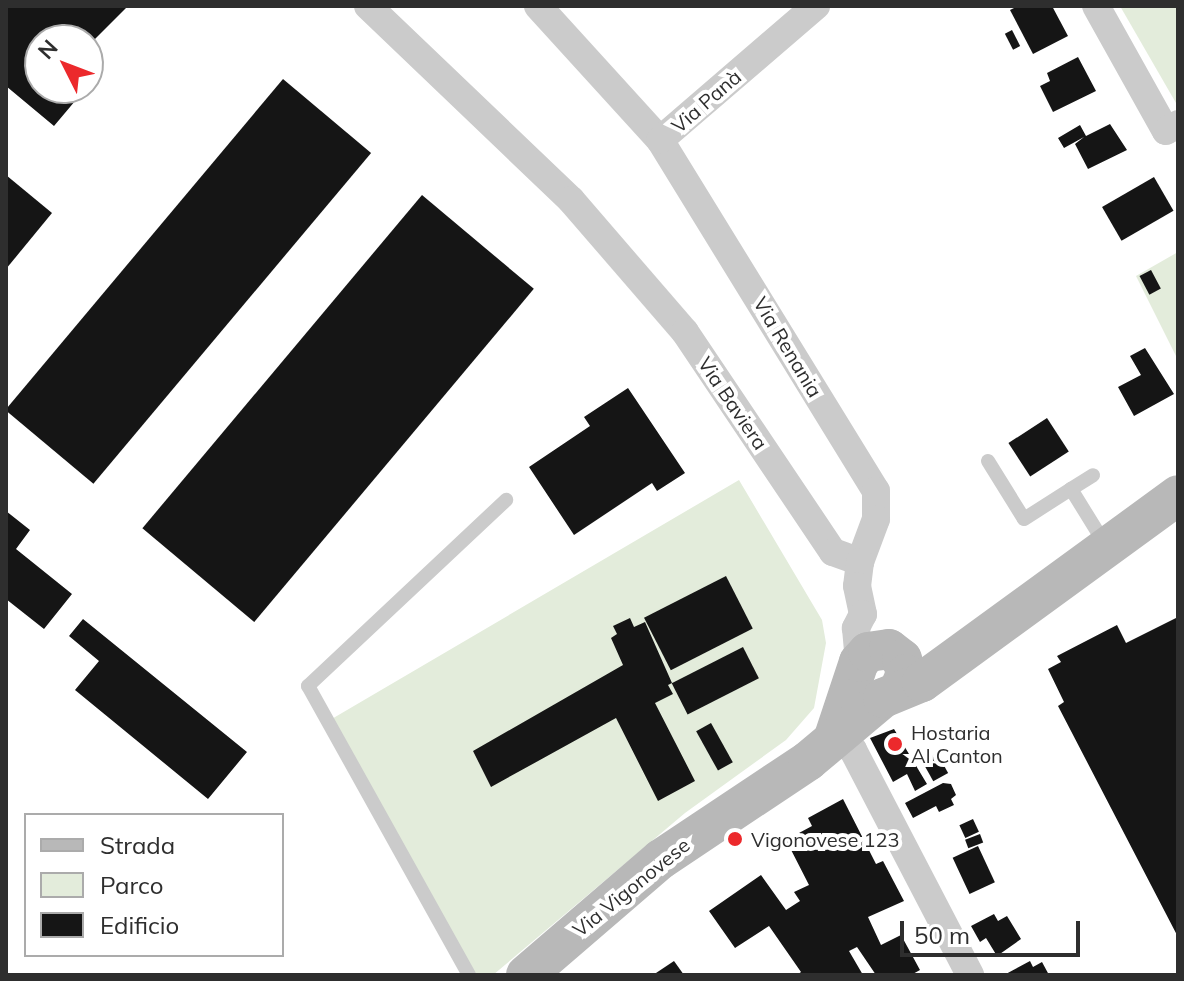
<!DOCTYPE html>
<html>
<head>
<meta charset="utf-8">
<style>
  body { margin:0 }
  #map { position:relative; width:1184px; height:981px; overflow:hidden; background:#fff; font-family:Mulish,sans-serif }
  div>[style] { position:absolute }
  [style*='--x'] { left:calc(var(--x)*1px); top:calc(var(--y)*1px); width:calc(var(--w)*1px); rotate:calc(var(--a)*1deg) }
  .green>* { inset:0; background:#e3ecdb }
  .building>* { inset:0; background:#151515; transform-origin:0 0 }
  .service>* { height:14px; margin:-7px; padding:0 7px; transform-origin:7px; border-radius:7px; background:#cbcbcb }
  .minor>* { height:28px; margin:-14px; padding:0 14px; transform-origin:14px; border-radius:14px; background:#cbcbcb }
  .secondary>* { height:40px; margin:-20px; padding:0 20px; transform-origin:20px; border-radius:20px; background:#b8b8b8 }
  .dots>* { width:22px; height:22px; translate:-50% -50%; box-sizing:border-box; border:4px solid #fff; border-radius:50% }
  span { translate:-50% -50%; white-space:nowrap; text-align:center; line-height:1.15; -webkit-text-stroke:8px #fff; paint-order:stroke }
  .street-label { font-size:20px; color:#2e2e2e }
  .poi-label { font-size:20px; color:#2e2e2e }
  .left { translate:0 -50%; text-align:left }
  .frame { position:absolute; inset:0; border:8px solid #2e2e2e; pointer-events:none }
  .legend { position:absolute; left:24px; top:813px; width:260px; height:144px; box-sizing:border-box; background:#fff; border:2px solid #ababab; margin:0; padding:10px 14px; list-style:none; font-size:24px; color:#2e2e2e }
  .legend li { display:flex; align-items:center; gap:16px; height:40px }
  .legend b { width:40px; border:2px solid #ababab }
  .north { position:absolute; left:24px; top:24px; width:80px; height:80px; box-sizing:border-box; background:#fff; border:2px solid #ababab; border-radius:50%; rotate:312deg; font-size:22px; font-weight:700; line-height:32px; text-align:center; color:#2e2e2e }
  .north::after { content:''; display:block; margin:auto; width:28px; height:36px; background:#ec292c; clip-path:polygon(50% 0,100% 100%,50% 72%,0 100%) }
  .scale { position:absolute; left:900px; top:921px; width:180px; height:36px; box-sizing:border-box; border:4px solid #2e2e2e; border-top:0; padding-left:10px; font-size:24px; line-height:28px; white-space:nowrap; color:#2e2e2e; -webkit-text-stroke:6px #fff; paint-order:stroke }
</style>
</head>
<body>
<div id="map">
  <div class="green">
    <i style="clip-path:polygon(1120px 6px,1178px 6px,1176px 103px)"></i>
    <i style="clip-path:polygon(1178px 252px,1178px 360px,1136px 276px)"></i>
    <i style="clip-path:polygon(739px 480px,822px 620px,826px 643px,814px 708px,786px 740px,685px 813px,493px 975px,472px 975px,330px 720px)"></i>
  </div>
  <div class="building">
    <i style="clip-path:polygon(6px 6px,128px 6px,88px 46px,88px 40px,40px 40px,40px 88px,86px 88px,54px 126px,6px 86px)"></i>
    <i style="clip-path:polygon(1018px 6px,1052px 6px,1068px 36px,1033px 54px,1010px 10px)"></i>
    <i style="left:1012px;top:30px;width:18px;height:8px;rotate:63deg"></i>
    <i style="clip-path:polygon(1078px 57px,1096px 91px,1053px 112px,1040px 86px,1050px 81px,1047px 73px)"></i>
    <i style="left:283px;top:79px;width:115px;height:432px;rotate:40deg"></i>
    <i style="clip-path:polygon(1110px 124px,1127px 150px,1088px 169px,1075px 144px,1084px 137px,1064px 148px,1058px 138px,1080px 125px,1086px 136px)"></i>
    <i style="clip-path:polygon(6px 175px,52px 213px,6px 269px)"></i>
    <i style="left:1154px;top:177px;width:39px;height:60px;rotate:60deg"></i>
    <i style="left:422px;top:195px;width:146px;height:435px;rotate:40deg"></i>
    <i style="left:1151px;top:270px;width:21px;height:13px;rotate:62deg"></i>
    <i style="clip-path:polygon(1145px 348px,1174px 394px,1134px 416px,1118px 387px,1141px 375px,1130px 356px)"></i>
    <i style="clip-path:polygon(628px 388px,685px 473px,657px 491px,652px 483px,574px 535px,529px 467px,590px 426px,584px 417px)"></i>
    <i style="left:1047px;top:418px;width:40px;height:46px;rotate:57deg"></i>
    <i style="clip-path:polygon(6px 511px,30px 530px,16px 549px,72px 594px,44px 629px,6px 599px)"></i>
    <i style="left:726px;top:576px;width:59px;height:92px;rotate:63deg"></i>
    <i style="clip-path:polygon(1178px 617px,1178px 937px,1058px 706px,1064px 702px,1048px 669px,1061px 662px,1057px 656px,1117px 625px,1126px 643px)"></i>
    <i style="clip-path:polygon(630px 618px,634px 627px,645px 622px,672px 683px,668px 685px,673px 694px,655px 703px,695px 781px,658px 801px,616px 718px,491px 787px,473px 751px,623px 665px,611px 638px,617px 634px,613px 626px)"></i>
    <i style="clip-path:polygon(83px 619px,247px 752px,208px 799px,75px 690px,99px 661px,69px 636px)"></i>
    <i style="left:743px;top:647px;width:35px;height:80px;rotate:63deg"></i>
    <i style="left:711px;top:723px;width:45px;height:17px;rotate:61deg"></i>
    <i style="clip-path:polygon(894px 729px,927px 784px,915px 791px,907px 774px,893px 782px,870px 738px)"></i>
    <i style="left:937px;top:753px;width:23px;height:17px;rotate:61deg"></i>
    <i style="clip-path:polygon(943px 783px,951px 784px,956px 795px,951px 799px,954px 805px,939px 812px,936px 806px,913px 818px,905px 803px)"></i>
    <i style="clip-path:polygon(843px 799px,876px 864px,883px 861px,904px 901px,868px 917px,881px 945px,901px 935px,920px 970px,911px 975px,876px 975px,857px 947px,849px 951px,863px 975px,797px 975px,801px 972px,769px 926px,735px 948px,709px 911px,761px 875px,786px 910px,800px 901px,794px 892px,809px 885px,786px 840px,812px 826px,808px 818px)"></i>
    <i style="left:973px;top:819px;width:14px;height:15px;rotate:65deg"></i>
    <i style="left:980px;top:834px;width:9px;height:16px;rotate:69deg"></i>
    <i style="left:978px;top:846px;width:40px;height:28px;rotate:65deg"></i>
    <i style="clip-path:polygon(994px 914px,998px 921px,1007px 916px,1021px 939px,997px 956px,986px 938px,980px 942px,971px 926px)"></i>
    <i style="clip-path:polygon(674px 961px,684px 975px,653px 975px)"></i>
    <i style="clip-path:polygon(1030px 961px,1033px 967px,1042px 962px,1049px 975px,1004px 975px)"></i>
  </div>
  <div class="service">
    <i style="--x:988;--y:461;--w:68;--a:58.2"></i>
    <i style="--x:1024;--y:519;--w:56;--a:-32.6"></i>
    <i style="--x:1071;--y:489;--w:65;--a:58.3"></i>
    <i style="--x:1071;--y:489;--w:26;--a:-32"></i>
    <i style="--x:469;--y:975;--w:331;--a:-119.1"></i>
    <i style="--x:308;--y:686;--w:272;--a:-43.2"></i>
  </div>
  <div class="minor">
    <i style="--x:368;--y:6;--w:281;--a:43.7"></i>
    <i style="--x:571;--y:200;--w:174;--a:49.2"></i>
    <i style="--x:685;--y:332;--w:265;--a:56.1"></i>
    <i style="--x:833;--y:552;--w:29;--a:20"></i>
    <i style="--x:538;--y:6;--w:181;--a:47.7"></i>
    <i style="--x:660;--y:140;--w:412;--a:58.4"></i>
    <i style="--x:876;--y:491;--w:28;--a:90"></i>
    <i style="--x:876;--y:519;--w:46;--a:110.4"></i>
    <i style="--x:860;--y:562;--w:24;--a:97"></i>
    <i style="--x:857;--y:586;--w:29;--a:78"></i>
    <i style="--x:863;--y:614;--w:16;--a:117"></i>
    <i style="--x:856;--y:628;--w:34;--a:85"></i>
    <i style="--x:1096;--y:6;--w:143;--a:60.8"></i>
    <i style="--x:1166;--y:131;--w:14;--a:-30"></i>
    <i style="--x:660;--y:140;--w:206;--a:-40.7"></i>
    <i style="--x:834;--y:737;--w:23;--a:34"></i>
    <i style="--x:853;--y:750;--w:254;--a:62.5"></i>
  </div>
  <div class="secondary">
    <i style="--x:834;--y:737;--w:79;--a:-71.6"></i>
    <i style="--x:859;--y:662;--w:13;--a:-48"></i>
    <i style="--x:868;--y:652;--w:21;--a:-8"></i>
    <i style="--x:889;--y:649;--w:16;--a:38"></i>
    <i style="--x:902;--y:659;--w:16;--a:75"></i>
    <i style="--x:906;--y:674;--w:17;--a:114"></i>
    <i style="--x:526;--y:975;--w:178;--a:-40.7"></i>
    <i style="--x:661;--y:859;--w:177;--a:-33.7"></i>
    <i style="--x:808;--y:761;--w:98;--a:-40"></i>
    <i style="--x:883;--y:698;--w:42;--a:-22.3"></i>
    <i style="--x:922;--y:682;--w:317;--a:-36.1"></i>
  </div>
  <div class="dots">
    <i style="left:895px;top:744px;background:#ec292c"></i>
    <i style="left:735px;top:839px;background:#ec292c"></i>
  </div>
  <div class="street-label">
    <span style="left:706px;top:101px;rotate:-41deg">Via Panà</span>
    <span style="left:788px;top:347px;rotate:59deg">Via Renania</span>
    <span style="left:733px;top:403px;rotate:56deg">Via Baviera</span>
    <span style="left:631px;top:887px;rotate:-39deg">Via Vigonovese</span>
  </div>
  <div class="poi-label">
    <span class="left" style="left:911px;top:744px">Hostaria<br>Al Canton</span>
    <span class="left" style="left:751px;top:839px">Vigonovese 123</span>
  </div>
  <div class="frame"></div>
  <ul class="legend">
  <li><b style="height:10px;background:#b8b8b8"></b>Strada</li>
  <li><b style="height:22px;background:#e3ecdb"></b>Parco</li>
  <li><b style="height:22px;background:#151515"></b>Edificio</li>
  </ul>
  <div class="north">N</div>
  <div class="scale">50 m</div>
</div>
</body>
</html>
